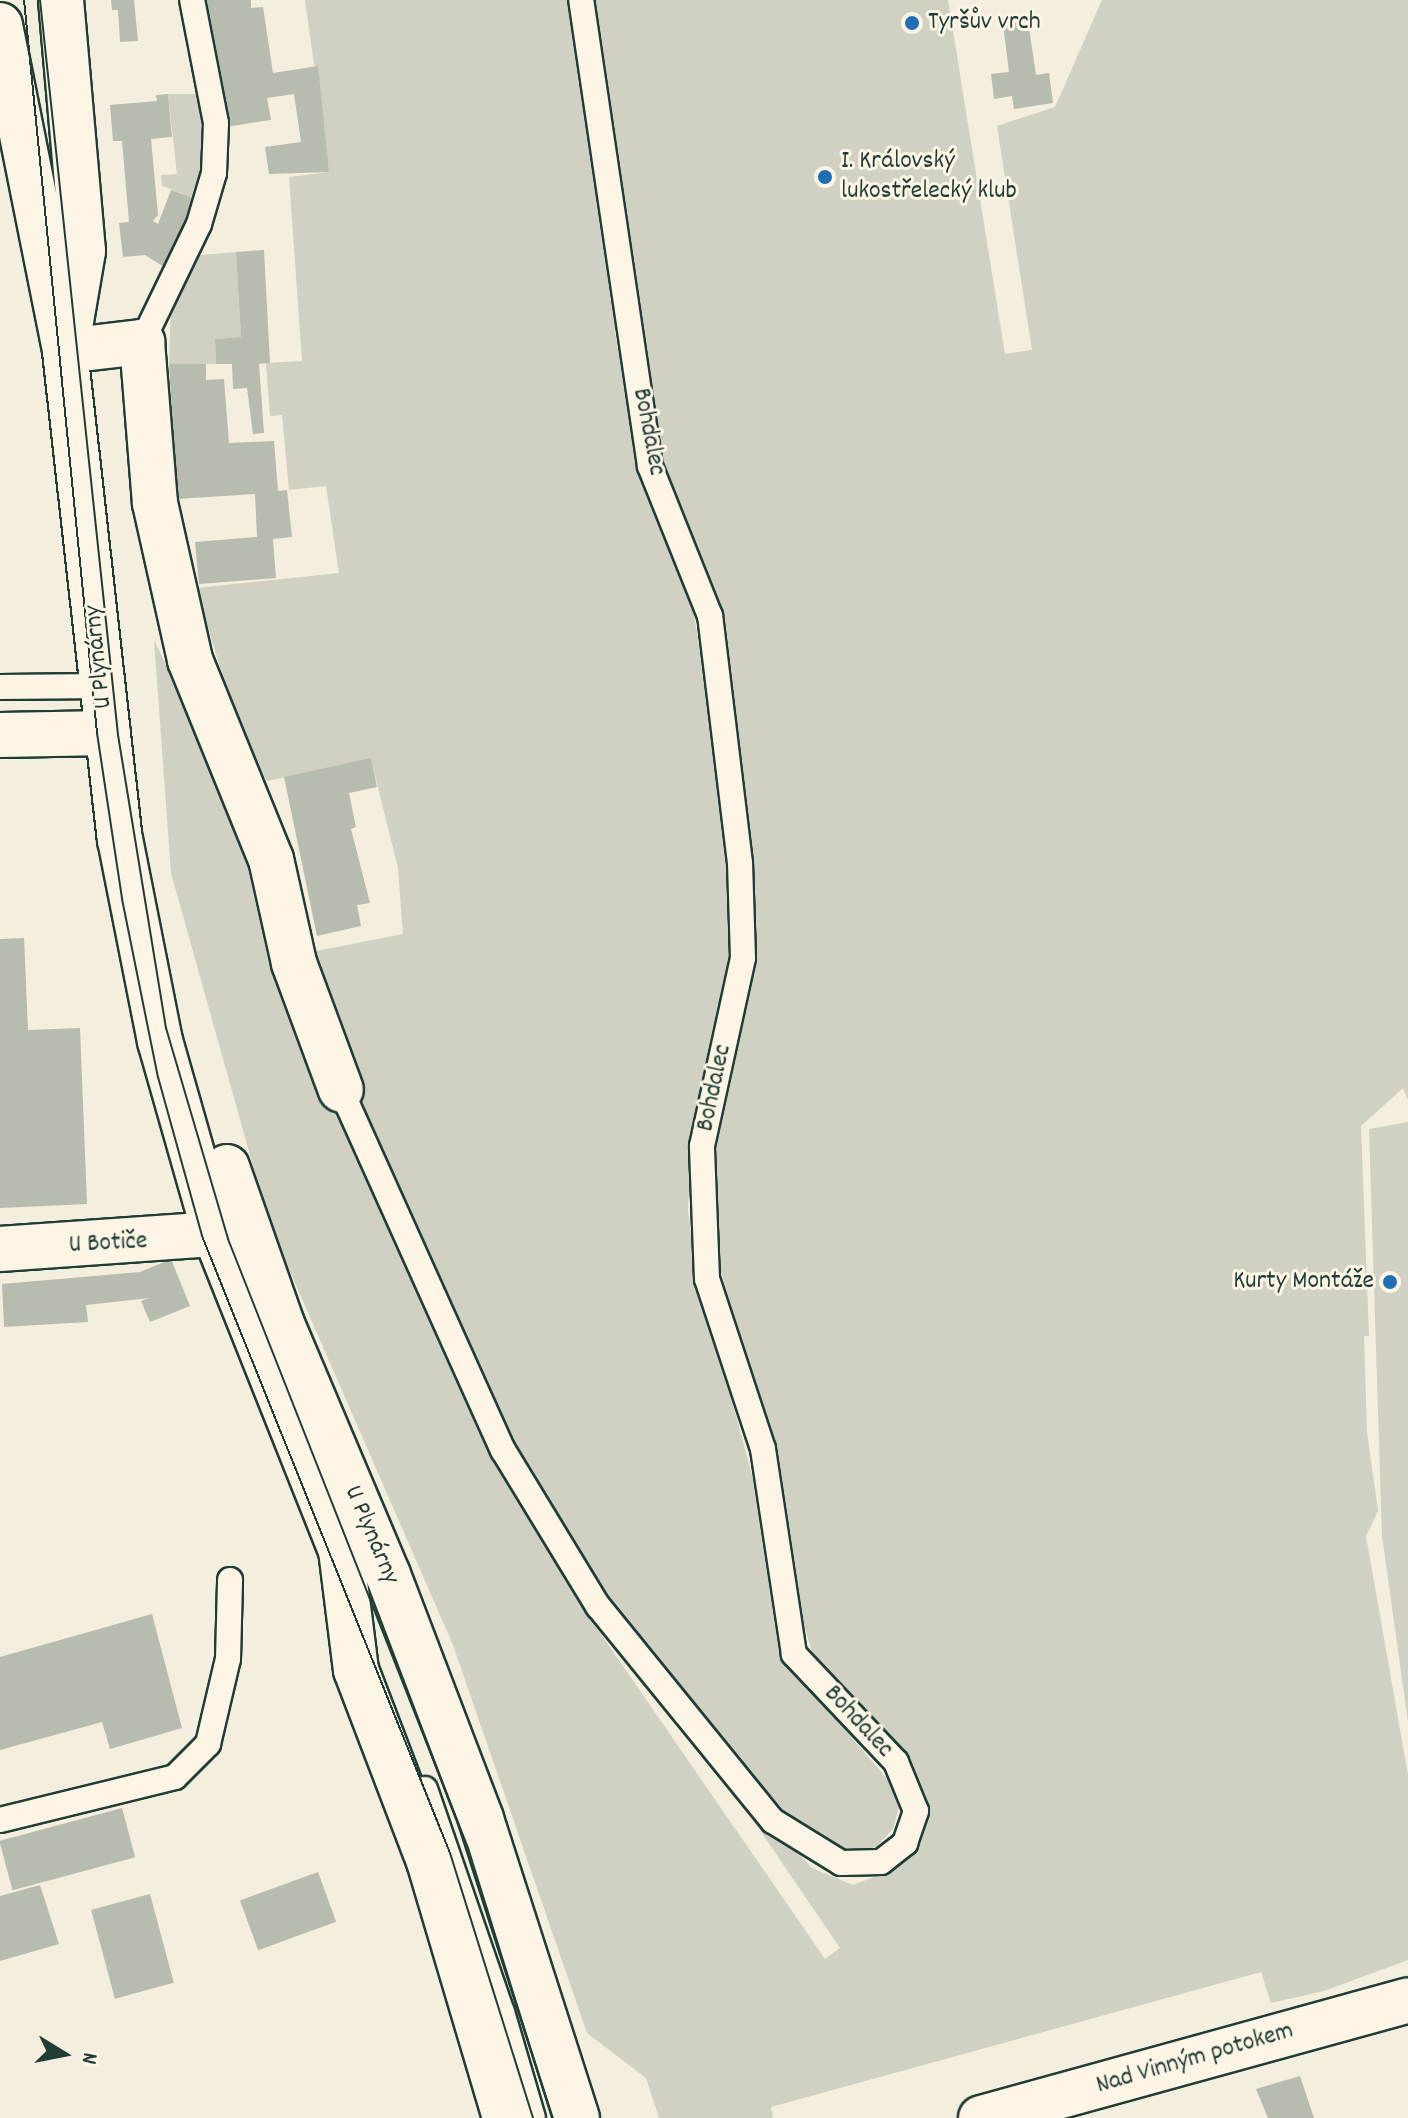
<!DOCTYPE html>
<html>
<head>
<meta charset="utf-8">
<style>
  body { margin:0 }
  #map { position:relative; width:1408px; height:2118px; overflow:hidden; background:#f3eede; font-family:Dekko,sans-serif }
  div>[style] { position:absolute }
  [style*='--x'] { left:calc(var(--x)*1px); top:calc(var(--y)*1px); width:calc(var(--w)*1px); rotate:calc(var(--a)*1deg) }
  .green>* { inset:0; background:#d0d1c2 }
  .building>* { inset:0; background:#b8bcae; transform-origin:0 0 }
  .roads { filter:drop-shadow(2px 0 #1f3d34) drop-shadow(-2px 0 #1f3d34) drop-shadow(0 2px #1f3d34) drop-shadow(0 -2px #1f3d34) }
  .service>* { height:24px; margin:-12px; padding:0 12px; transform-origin:12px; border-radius:12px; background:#fcf5e5 }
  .minor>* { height:44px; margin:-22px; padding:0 22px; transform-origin:22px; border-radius:22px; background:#fcf5e5 }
  .tertiary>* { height:44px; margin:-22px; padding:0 22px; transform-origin:22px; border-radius:22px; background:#fcf5e5 }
  .tram>* { height:2px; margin:-1px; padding:0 1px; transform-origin:1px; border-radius:1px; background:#1f3d34 }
  .dots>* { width:22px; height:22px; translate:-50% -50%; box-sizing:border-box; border:4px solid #fcf5e5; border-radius:50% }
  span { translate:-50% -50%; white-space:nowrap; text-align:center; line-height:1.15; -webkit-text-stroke:6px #fcf5e5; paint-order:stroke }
  .poi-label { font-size:26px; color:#1f3d34 }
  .left { translate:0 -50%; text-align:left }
  .right { translate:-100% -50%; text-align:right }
  .street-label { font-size:26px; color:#1f3d34 }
  .north { position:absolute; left:24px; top:2014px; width:80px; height:80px; -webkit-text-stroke:6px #fcf5e5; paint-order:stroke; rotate:100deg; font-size:22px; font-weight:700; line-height:32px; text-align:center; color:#1f3d34 }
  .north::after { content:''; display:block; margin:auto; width:28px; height:36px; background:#1f3d34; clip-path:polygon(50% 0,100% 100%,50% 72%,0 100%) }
</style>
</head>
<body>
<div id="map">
  <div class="green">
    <i style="clip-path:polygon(305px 0,948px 0,1005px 354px,1032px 350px,997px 126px,1055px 107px,1102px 0,1408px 0,1408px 1100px,1403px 1088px,1361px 1126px,1369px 1336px,1364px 1336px,1367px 1432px,1378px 1511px,1366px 1536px,1408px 1775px,1408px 1960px,1324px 1991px,1271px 2003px,1261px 1972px,771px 2107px,773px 2118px,659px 2118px,646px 2078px,587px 2033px,453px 1645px,269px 1223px,171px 873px,154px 640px,201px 737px,279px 944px,492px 1454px,583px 1608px,825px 1959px,840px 1948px,713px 1761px,812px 1868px,853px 1885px,892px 1870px,915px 1844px,926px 1807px,813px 1656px,790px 1576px,787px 1520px,774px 1461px,716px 1254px,713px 1162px,752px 981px,754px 925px,733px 722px,646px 403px,614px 328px,644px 483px,693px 610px,714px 726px,734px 927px,690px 1160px,688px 1210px,694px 1259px,765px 1524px,775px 1627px,794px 1671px,890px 1782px,899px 1807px,893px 1829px,877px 1846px,854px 1856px,826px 1847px,791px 1819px,601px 1596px,508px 1444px,379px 1150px,311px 952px,403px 934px,398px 868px,371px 759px,267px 781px,242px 739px,196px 588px,339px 573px,326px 486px,289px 490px,282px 415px,270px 416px,266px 363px,302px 361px,289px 177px,329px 172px)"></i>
    <i style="clip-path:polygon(168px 94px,200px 94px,202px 159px,194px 198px,162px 186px,161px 175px,177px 174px)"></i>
    <i style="clip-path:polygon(236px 252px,241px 337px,215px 339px,216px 364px,169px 364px,171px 303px,191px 256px)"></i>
    <i style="clip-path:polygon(1408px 1122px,1408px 1722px,1382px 1536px,1369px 1129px)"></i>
  </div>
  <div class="building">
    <i style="clip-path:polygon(111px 0,134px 0,138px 41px,120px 42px,118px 10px,112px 10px)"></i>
    <i style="clip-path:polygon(206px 0,251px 0,251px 8px,263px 7px,273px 73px,318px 66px,329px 172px,269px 174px,265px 147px,301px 142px,294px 94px,267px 98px,271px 120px,225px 127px)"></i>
    <i style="clip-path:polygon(1028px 21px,1036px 75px,1049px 73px,1053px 103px,1014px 109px,1012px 96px,994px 99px,991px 74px,1009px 72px,1003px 24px)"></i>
    <i style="clip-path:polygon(168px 94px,172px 137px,151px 139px,158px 215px,153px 221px,158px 224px,171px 190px,194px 198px,166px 268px,145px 255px,123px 257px,119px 223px,129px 222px,122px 141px,113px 141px,110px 105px,157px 101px,156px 95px)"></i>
    <i style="clip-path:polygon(264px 250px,270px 363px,259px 364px,264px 433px,253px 434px,247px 388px,233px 389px,232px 364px,216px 364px,215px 339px,241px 337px,236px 252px)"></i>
    <i style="clip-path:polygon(169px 364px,206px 364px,206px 380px,224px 379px,229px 443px,274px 441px,278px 491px,287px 490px,292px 537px,273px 539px,276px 578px,199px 584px,195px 542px,257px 537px,255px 494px,177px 499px)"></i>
    <i style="clip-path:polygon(371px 758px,377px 787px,349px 793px,356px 827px,351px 829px,370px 903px,357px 905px,361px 926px,317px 936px,284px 777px)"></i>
    <i style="clip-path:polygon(24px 938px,28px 1030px,80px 1028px,87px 1204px,0 1208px,0 939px)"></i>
    <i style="clip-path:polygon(171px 1259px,190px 1306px,150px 1322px,141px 1301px,149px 1298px,86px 1305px,88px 1322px,4px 1327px,2px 1284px,140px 1272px)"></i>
    <i style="clip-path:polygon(152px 1614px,182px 1728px,110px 1749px,102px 1722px,0 1750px,0 1657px)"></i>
    <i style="left:122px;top:1808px;width:51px;height:127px;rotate:75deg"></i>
    <i style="left:318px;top:1872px;width:53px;height:83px;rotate:70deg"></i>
    <i style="clip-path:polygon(40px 1885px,59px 1944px,0 1961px,0 1896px)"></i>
    <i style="left:150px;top:1894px;width:92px;height:61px;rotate:75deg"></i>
    <i style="clip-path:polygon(1300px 2076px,1314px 2118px,1268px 2118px,1256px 2089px)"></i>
  </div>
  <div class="roads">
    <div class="service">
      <i style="--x:142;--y:342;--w:131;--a:-64.2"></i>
      <i style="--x:199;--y:224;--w:53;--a:-73.6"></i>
      <i style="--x:214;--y:173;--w:50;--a:-87.7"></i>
      <i style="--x:216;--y:123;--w:125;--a:-101"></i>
      <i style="--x:0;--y:687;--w:102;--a:-0.6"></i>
      <i style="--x:341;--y:1090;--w:395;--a:65.8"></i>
      <i style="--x:503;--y:1450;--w:183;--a:58.7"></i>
      <i style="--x:598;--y:1606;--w:277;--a:50.9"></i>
      <i style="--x:773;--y:1821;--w:80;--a:31.7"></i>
      <i style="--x:841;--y:1863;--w:40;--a:-1.4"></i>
      <i style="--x:881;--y:1862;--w:31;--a:-38"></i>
      <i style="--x:905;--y:1843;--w:34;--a:-71"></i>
      <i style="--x:916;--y:1811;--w:53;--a:-112.2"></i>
      <i style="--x:896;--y:1762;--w:149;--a:-133.4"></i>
      <i style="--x:794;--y:1654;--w:207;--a:-98.6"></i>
      <i style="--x:763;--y:1449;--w:179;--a:-108.2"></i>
      <i style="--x:707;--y:1279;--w:133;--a:-92.2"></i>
      <i style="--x:702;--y:1146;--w:192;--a:-77.7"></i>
      <i style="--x:743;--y:958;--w:95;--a:-91.8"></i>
      <i style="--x:740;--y:863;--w:249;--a:-96.9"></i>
      <i style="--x:710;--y:616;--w:162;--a:-111.8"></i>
      <i style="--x:650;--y:466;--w:471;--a:-98.4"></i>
      <i style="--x:425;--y:1789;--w:236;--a:71"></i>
      <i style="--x:502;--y:2012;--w:110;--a:73.7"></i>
      <i style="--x:0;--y:1820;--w:180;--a:-13.8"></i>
      <i style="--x:175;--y:1777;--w:47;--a:-45"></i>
      <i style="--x:208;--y:1744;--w:87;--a:-76.8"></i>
      <i style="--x:228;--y:1659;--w:79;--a:-88.5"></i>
    </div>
    <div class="minor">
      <i style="--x:65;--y:351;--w:78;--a:-6.7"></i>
      <i style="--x:142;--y:342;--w:162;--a:85.4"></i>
      <i style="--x:155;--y:503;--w:161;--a:77.4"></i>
      <i style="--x:190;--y:660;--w:215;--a:67.9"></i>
      <i style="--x:271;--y:859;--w:107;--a:77.5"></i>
      <i style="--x:294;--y:963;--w:135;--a:69.7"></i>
      <i style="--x:0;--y:735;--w:108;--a:-1.1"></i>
      <i style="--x:0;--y:1249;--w:216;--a:-4"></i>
    </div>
    <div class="tertiary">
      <i style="--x:61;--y:0;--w:252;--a:85"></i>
      <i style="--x:83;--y:251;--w:83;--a:99.7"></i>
      <i style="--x:0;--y:25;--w:332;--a:78.7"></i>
      <i style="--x:65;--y:351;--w:491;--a:83.6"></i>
      <i style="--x:120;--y:839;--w:206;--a:78.8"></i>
      <i style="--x:160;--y:1041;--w:201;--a:74.1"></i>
      <i style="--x:215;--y:1234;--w:340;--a:68.3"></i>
      <i style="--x:341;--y:1550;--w:121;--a:82.9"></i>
      <i style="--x:356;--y:1670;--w:204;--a:69.1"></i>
      <i style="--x:429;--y:1861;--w:268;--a:73.5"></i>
      <i style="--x:227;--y:1167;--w:166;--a:70.7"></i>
      <i style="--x:282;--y:1324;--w:272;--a:67.1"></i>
      <i style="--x:388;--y:1575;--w:261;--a:69.1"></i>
      <i style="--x:481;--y:1819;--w:314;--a:72.2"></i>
      <i style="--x:981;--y:2118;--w:443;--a:-15.4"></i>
    </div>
  </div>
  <div class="tram">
    <i style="--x:24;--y:0;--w:737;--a:84.31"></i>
    <i style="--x:97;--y:733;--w:168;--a:81.4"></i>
    <i style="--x:122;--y:899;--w:182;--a:78.6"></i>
    <i style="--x:158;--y:1077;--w:165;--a:74.5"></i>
    <i style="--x:202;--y:1236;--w:665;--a:68.1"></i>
    <i style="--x:450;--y:1853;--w:278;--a:72.6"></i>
    <i style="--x:40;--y:0;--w:739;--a:83.94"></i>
    <i style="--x:118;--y:735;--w:297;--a:80.7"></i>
    <i style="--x:166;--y:1028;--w:220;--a:73.6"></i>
    <i style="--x:228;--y:1239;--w:655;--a:68.49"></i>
    <i style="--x:468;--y:1848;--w:283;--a:72.7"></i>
  </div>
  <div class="dots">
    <i style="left:912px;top:23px;background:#1f6fb2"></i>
    <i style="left:825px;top:177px;background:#1f6fb2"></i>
    <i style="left:1390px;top:1282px;background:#1f6fb2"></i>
  </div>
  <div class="poi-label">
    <span class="left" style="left:928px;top:23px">Tyršův vrch</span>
    <span class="left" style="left:841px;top:177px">I. Královský<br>lukostřelecký klub</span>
    <span class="right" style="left:1374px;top:1282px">Kurty Montáže</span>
  </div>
  <div class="street-label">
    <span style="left:648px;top:432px;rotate:79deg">Bohdalec</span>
    <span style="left:99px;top:657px;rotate:-96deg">U Plynárny</span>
    <span style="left:715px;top:1088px;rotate:-78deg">Bohdalec</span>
    <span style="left:108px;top:1244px;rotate:-3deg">U Botiče</span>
    <span style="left:371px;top:1535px;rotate:67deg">U Plynárny</span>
    <span style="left:858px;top:1722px;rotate:47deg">Bohdalec</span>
    <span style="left:1195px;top:2059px;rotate:-16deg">Nad Vinným potokem</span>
  </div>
  <div class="north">N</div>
</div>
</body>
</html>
